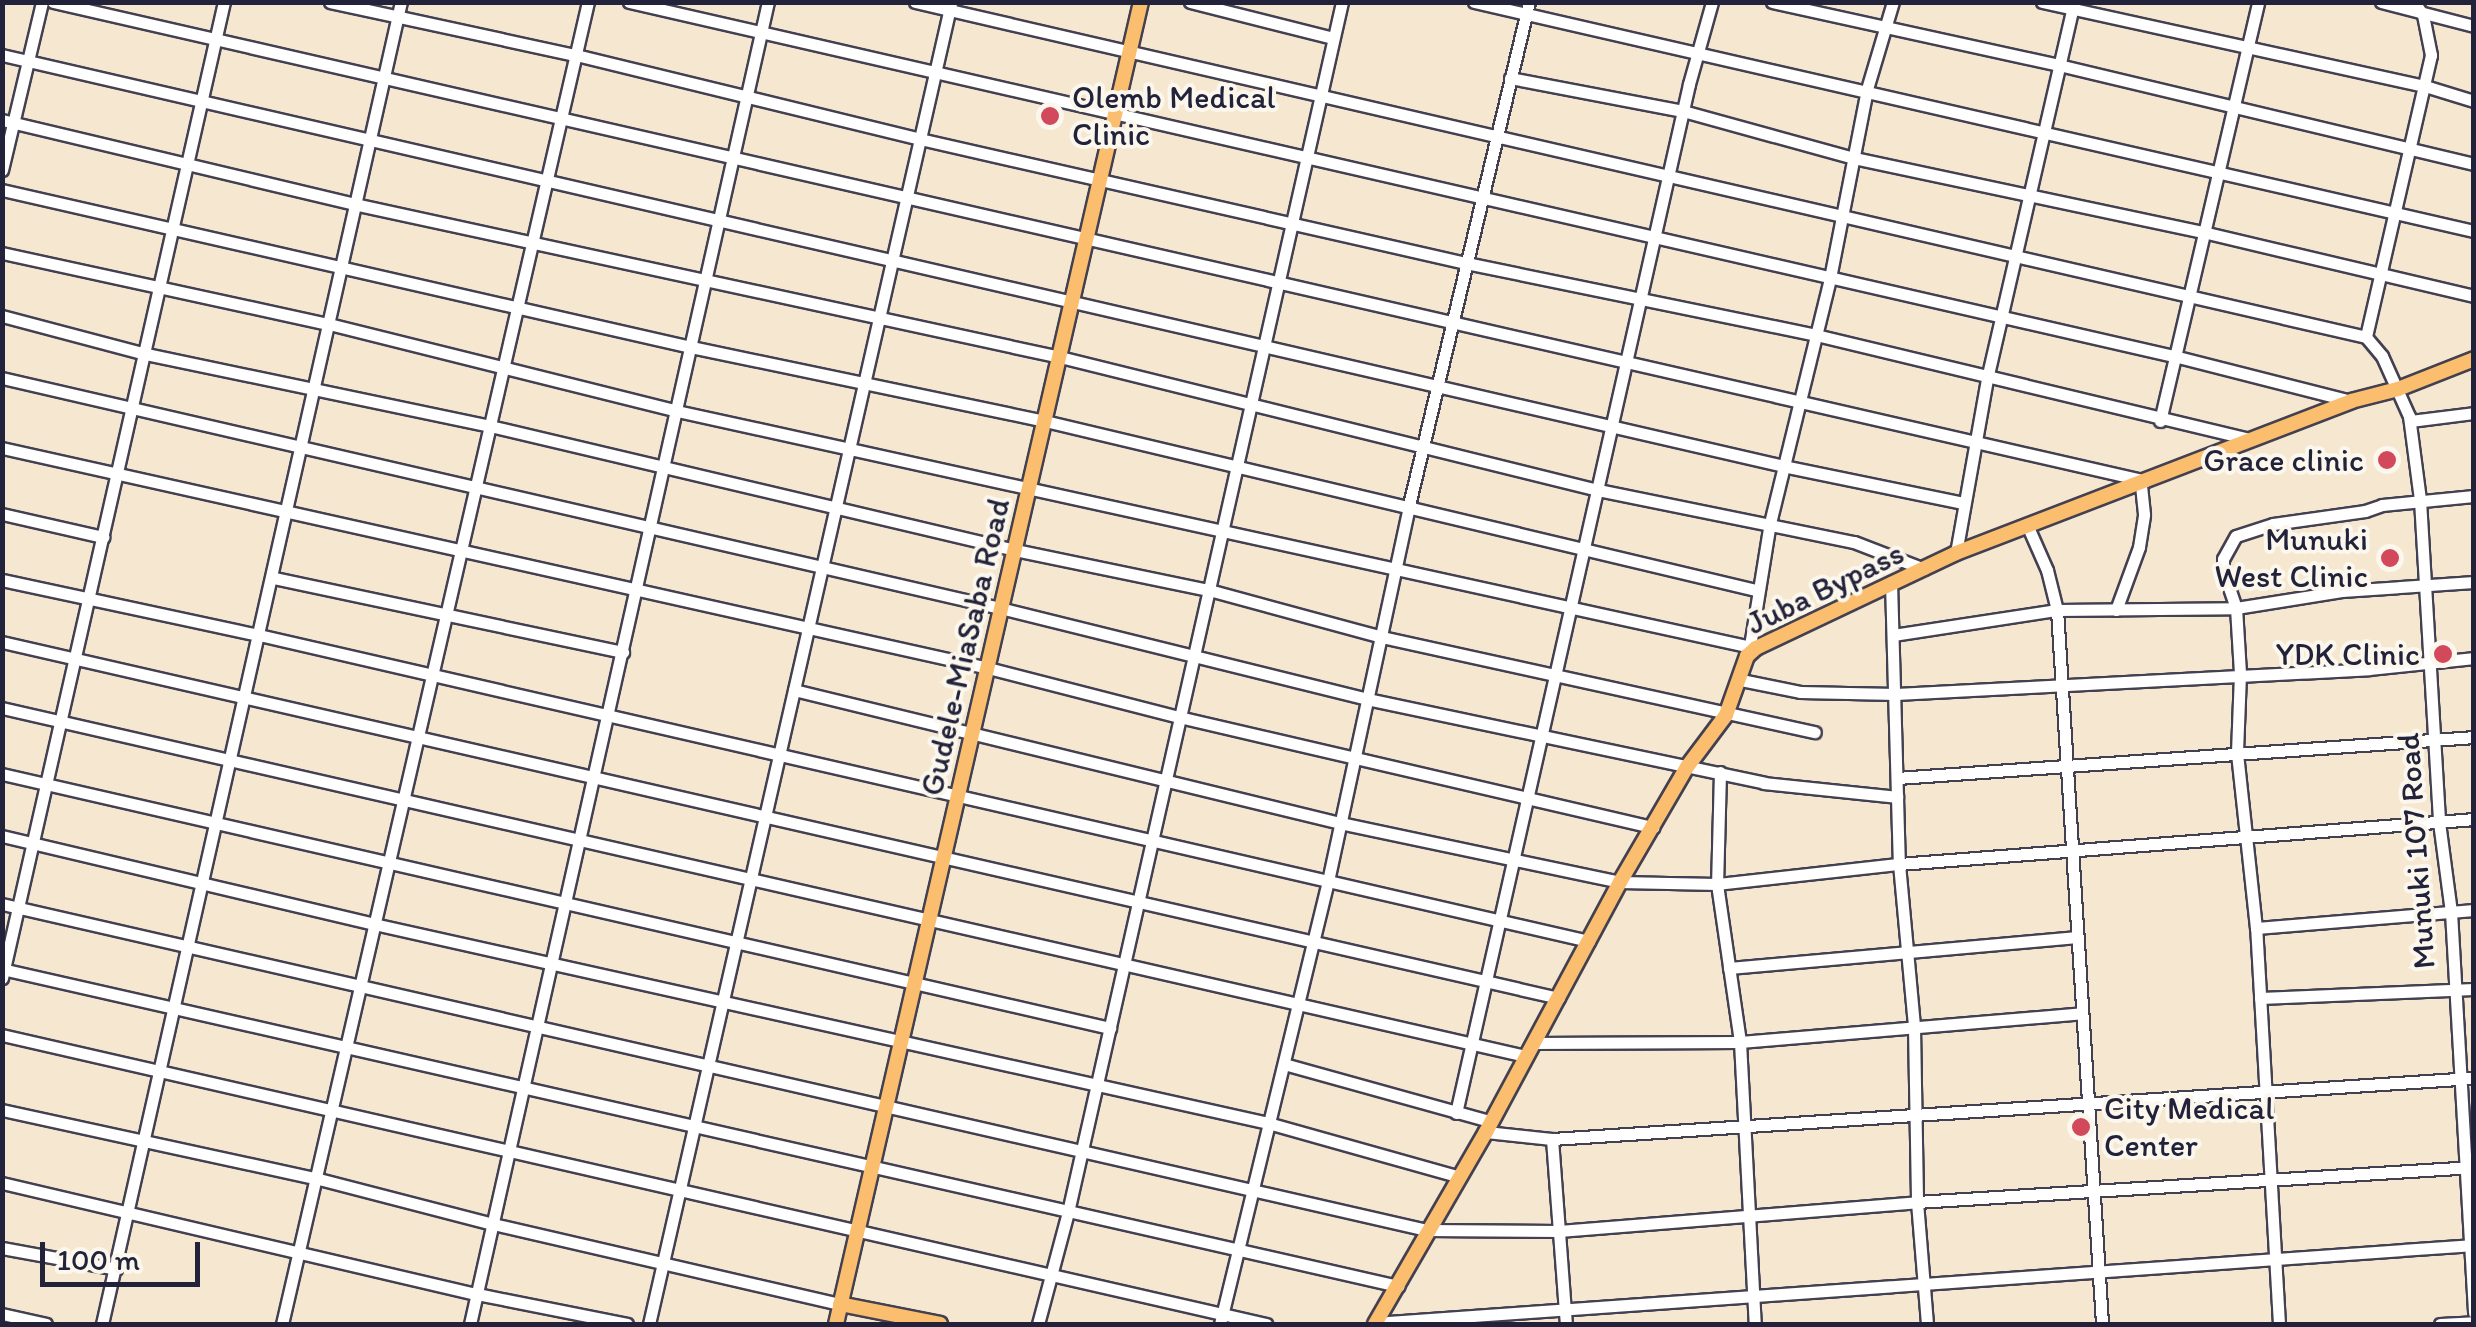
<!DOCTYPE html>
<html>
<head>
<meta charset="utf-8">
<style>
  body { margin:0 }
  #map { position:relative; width:2476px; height:1327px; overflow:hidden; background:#f5e7d0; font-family:Itim,sans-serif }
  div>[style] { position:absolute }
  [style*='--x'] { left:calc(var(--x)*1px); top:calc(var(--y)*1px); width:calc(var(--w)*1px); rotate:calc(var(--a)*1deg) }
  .roads { filter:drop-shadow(2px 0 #424051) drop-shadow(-2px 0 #424051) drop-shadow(0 2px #424051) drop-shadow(0 -2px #424051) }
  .minor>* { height:11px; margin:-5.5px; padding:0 5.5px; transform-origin:5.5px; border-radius:5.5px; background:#fff }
  .major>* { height:14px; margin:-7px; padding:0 7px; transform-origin:7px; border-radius:7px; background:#fbbd6e }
  .dots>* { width:28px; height:28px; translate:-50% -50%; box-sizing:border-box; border:5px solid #fbf7ec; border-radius:50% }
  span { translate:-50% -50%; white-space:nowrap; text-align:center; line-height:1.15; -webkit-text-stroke:8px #fbf7ec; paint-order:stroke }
  .poi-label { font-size:32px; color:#22223b }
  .left { translate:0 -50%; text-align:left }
  .right { translate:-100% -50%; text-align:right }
  .street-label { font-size:32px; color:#22223b }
  .frame { position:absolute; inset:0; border:5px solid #22223b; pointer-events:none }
  .scale { position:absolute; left:40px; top:1242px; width:160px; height:45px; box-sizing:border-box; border:5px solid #22223b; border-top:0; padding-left:12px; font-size:30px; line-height:35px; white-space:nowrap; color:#22223b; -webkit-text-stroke:8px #fbf7ec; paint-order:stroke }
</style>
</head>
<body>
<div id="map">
  <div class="roads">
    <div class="minor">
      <i style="--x:53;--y:2;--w:2147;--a:12.89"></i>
      <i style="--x:330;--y:2;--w:252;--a:12.2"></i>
      <i style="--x:576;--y:55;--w:354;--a:13.7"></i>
      <i style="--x:920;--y:139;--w:560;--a:12.8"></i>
      <i style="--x:1466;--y:263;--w:357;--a:11.6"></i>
      <i style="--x:1816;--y:335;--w:445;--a:13.5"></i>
      <i style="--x:629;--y:2;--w:1585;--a:12.91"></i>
      <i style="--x:2174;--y:356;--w:183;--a:14.3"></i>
      <i style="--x:915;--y:2;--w:1489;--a:13"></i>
      <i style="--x:1190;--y:2;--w:147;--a:14.1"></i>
      <i style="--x:1474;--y:2;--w:1026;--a:12.9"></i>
      <i style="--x:1772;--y:2;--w:298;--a:12.4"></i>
      <i style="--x:2063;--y:66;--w:423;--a:13.4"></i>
      <i style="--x:2042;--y:2;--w:392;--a:12.4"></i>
      <i style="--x:2425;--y:86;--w:51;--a:17"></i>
      <i style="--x:2381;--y:2;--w:96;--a:14.5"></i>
      <i style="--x:2414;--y:2;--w:16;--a:55"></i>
      <i style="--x:2423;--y:15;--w:41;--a:78.7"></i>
      <i style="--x:2431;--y:55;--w:289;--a:103"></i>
      <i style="--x:2366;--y:337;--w:25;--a:50"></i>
      <i style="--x:2382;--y:356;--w:66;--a:65.8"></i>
      <i style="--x:2409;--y:416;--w:85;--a:82.5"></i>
      <i style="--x:2420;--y:500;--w:323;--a:86.6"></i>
      <i style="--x:2439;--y:822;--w:91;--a:82.4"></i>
      <i style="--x:2451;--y:912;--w:401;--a:86.7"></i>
      <i style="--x:2;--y:55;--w:1828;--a:12.99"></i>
      <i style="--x:1783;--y:466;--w:184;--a:11.6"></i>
      <i style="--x:1510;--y:78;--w:176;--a:10.8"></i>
      <i style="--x:1683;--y:111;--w:177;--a:15.4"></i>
      <i style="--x:1854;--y:158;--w:357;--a:12"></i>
      <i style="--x:2203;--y:232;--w:278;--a:13.3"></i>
      <i style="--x:2;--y:120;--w:362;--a:13.4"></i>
      <i style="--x:354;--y:204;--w:722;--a:12.23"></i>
      <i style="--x:1060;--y:357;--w:554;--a:13.89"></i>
      <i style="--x:1598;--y:490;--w:261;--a:11.5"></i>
      <i style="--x:1854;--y:542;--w:75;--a:21.1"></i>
      <i style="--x:2;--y:170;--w:173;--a:-76.6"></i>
      <i style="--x:2;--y:190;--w:707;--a:12.84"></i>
      <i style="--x:691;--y:347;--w:362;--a:11.8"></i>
      <i style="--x:1045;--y:421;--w:731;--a:13.37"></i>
      <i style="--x:2;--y:253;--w:335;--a:12.3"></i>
      <i style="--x:329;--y:324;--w:359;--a:14"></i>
      <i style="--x:677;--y:411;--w:1099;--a:12.4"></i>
      <i style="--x:2;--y:316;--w:149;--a:14.8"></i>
      <i style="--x:146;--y:354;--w:351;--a:11.8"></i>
      <i style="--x:490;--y:426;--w:539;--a:13.29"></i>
      <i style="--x:1015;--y:550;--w:198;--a:11.7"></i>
      <i style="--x:1209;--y:590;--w:179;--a:15.2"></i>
      <i style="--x:1382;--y:637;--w:443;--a:12.4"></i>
      <i style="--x:2;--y:378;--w:1028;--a:12.98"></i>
      <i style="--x:1004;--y:609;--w:374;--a:13.9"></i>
      <i style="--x:1367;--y:699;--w:406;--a:11.9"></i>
      <i style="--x:1764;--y:783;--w:134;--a:6"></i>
      <i style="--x:2160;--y:421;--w:430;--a:-76.8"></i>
      <i style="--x:2410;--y:421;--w:64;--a:-7.1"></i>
      <i style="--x:2;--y:448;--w:1010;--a:12.58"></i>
      <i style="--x:988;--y:668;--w:197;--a:14.4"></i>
      <i style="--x:1179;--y:717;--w:487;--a:13.1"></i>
      <i style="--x:2;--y:514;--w:104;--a:12.8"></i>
      <i style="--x:2028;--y:527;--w:47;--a:66.2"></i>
      <i style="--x:2047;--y:570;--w:41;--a:76"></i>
      <i style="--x:2057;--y:610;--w:715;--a:86.39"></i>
      <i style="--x:1956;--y:553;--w:177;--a:-79.9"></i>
      <i style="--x:1987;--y:379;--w:387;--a:-77"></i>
      <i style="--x:274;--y:578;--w:357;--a:12"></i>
      <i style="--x:2;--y:580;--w:263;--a:12.1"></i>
      <i style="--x:259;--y:635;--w:1365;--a:12.96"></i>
      <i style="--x:1891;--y:582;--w:282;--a:88.4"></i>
      <i style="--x:1899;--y:864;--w:164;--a:84.7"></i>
      <i style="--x:1914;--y:1027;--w:175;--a:89"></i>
      <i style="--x:1917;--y:1202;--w:122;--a:85.3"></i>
      <i style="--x:2116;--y:610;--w:67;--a:-69.9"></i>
      <i style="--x:2139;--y:547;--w:33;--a:-81"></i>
      <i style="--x:2144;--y:514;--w:29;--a:-96"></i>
      <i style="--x:1893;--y:635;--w:166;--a:-8.7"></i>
      <i style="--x:2057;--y:610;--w:179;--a:-0.6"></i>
      <i style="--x:2236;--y:608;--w:107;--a:-9.1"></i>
      <i style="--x:2342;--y:591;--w:132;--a:-3.9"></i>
      <i style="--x:2;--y:642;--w:1597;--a:12.88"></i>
      <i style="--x:1749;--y:652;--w:131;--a:-80.8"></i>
      <i style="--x:1770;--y:523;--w:252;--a:-76.2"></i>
      <i style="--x:1830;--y:278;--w:193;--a:-78.9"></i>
      <i style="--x:1867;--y:89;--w:91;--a:-73.4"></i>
      <i style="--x:1741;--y:680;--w:60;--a:11.5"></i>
      <i style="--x:1800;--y:692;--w:96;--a:1.2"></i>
      <i style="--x:1896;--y:694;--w:474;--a:-3"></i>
      <i style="--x:2369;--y:669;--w:106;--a:-6"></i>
      <i style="--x:794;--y:690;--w:562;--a:13.69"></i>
      <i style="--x:1340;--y:823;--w:286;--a:11.9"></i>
      <i style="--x:1620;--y:882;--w:97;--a:1.2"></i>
      <i style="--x:1717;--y:884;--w:183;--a:-6.3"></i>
      <i style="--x:1899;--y:864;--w:577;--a:-4.47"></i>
      <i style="--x:2;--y:708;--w:1562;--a:12.87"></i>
      <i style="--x:1720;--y:772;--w:112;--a:91.5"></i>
      <i style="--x:1717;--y:884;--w:160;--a:81.7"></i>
      <i style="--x:1740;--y:1042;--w:282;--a:87"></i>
      <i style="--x:2;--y:774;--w:1137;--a:12.91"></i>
      <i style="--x:1897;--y:778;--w:578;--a:-4.06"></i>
      <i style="--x:2;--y:836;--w:382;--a:13.3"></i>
      <i style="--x:374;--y:924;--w:916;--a:12.55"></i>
      <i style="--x:1268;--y:1123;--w:196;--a:15.7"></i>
      <i style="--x:2;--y:904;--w:1461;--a:12.89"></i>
      <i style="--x:1426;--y:1230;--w:133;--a:0.4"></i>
      <i style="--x:1559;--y:1231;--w:359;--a:-4.6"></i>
      <i style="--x:1917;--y:1202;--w:558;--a:-3.6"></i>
      <i style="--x:2256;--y:928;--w:219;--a:-4.7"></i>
      <i style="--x:1729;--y:968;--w:347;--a:-5.1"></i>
      <i style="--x:2;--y:969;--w:1432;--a:12.79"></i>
      <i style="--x:2;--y:978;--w:1001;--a:-77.19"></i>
      <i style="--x:2260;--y:998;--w:214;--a:-2.4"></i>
      <i style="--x:2;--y:1035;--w:1297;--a:12.88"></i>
      <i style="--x:1532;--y:1043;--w:208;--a:-0.3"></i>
      <i style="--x:1740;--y:1042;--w:343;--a:-4.8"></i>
      <i style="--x:1284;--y:1064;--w:214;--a:15.5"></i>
      <i style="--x:2;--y:1110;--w:320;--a:12.3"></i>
      <i style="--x:315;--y:1178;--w:184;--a:14.5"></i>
      <i style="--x:493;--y:1224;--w:356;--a:13"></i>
      <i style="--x:1456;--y:1113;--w:1055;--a:-77.24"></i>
      <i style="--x:1689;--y:84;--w:85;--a:-74.3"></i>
      <i style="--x:1486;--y:1132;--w:66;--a:6.1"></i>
      <i style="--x:1552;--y:1139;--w:924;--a:-3.79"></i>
      <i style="--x:1552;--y:1139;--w:186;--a:85.7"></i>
      <i style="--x:2;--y:1183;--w:488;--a:13.2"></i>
      <i style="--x:477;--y:1294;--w:153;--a:11.3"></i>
      <i style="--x:2;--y:1248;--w:116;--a:10.4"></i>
      <i style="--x:2;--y:1314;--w:45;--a:12.8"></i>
      <i style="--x:1388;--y:1322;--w:1089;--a:-4.06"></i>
      <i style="--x:102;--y:1324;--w:1355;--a:-77.26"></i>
      <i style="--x:282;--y:1324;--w:1357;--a:-76.97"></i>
      <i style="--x:470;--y:1324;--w:1355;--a:-77.3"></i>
      <i style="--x:649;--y:1324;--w:1355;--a:-77.12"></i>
      <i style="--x:1038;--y:1324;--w:116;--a:-75"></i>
      <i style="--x:1068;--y:1212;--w:1241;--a:-77.24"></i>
      <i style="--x:1220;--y:1324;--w:456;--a:-76.3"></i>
      <i style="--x:1328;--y:881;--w:385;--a:-77.8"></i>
      <i style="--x:1409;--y:505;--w:517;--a:-76.58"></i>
      <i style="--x:2279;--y:1324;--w:397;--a:-93.3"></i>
      <i style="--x:2256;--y:928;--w:177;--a:-96.2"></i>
      <i style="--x:2237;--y:752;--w:79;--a:-87.8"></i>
      <i style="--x:2240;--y:673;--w:65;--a:-93.5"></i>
      <i style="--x:2236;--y:608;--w:39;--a:-109"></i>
      <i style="--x:2223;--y:571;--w:12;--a:-90"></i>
      <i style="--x:2223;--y:559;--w:26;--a:-61"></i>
      <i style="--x:2236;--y:536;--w:39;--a:-18"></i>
      <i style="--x:2273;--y:524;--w:93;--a:-8"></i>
      <i style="--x:2365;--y:511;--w:18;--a:-19"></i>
      <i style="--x:2382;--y:505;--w:92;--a:-5.6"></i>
      <i style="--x:2440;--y:1324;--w:34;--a:-3"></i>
    </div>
    <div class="major">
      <i style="--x:840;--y:1304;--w:102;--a:11.3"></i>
      <i style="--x:836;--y:1324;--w:1357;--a:-77.01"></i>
      <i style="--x:1375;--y:1324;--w:222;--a:-60"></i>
      <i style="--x:1486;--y:1132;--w:284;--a:-61.8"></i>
      <i style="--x:1620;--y:882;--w:133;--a:-59.8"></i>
      <i style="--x:1687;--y:767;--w:65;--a:-53.1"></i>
      <i style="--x:1726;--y:715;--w:63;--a:-70.4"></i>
      <i style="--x:1747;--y:656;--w:12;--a:-42"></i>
      <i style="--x:1756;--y:648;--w:221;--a:-25.4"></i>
      <i style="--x:1956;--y:553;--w:423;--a:-21"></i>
      <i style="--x:2351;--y:401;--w:49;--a:-14.3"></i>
      <i style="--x:2398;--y:389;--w:82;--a:-21.5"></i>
    </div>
  </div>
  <div class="dots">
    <i style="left:1050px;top:116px;background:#d1495b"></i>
    <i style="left:2387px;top:460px;background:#d1495b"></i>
    <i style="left:2390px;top:558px;background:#d1495b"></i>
    <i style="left:2443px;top:654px;background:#d1495b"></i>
    <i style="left:2081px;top:1127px;background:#d1495b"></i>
  </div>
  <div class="poi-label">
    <span class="left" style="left:1072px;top:116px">Olemb Medical<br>Clinic</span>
    <span class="right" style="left:2364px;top:460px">Grace clinic</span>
    <span class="right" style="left:2368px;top:558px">Munuki<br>West Clinic</span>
    <span class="right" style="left:2420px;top:654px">YDK Clinic</span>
    <span class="left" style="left:2104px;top:1127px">City Medical<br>Center</span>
  </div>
  <div class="street-label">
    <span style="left:1825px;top:588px;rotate:-26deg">Juba Bypass</span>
    <span style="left:965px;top:647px;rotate:-77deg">Gudele-MiaSaba Road</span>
    <span style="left:2416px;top:851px;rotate:-94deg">Munuki 107 Road</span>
  </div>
  <div class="frame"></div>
  <div class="scale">100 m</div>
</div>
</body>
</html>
